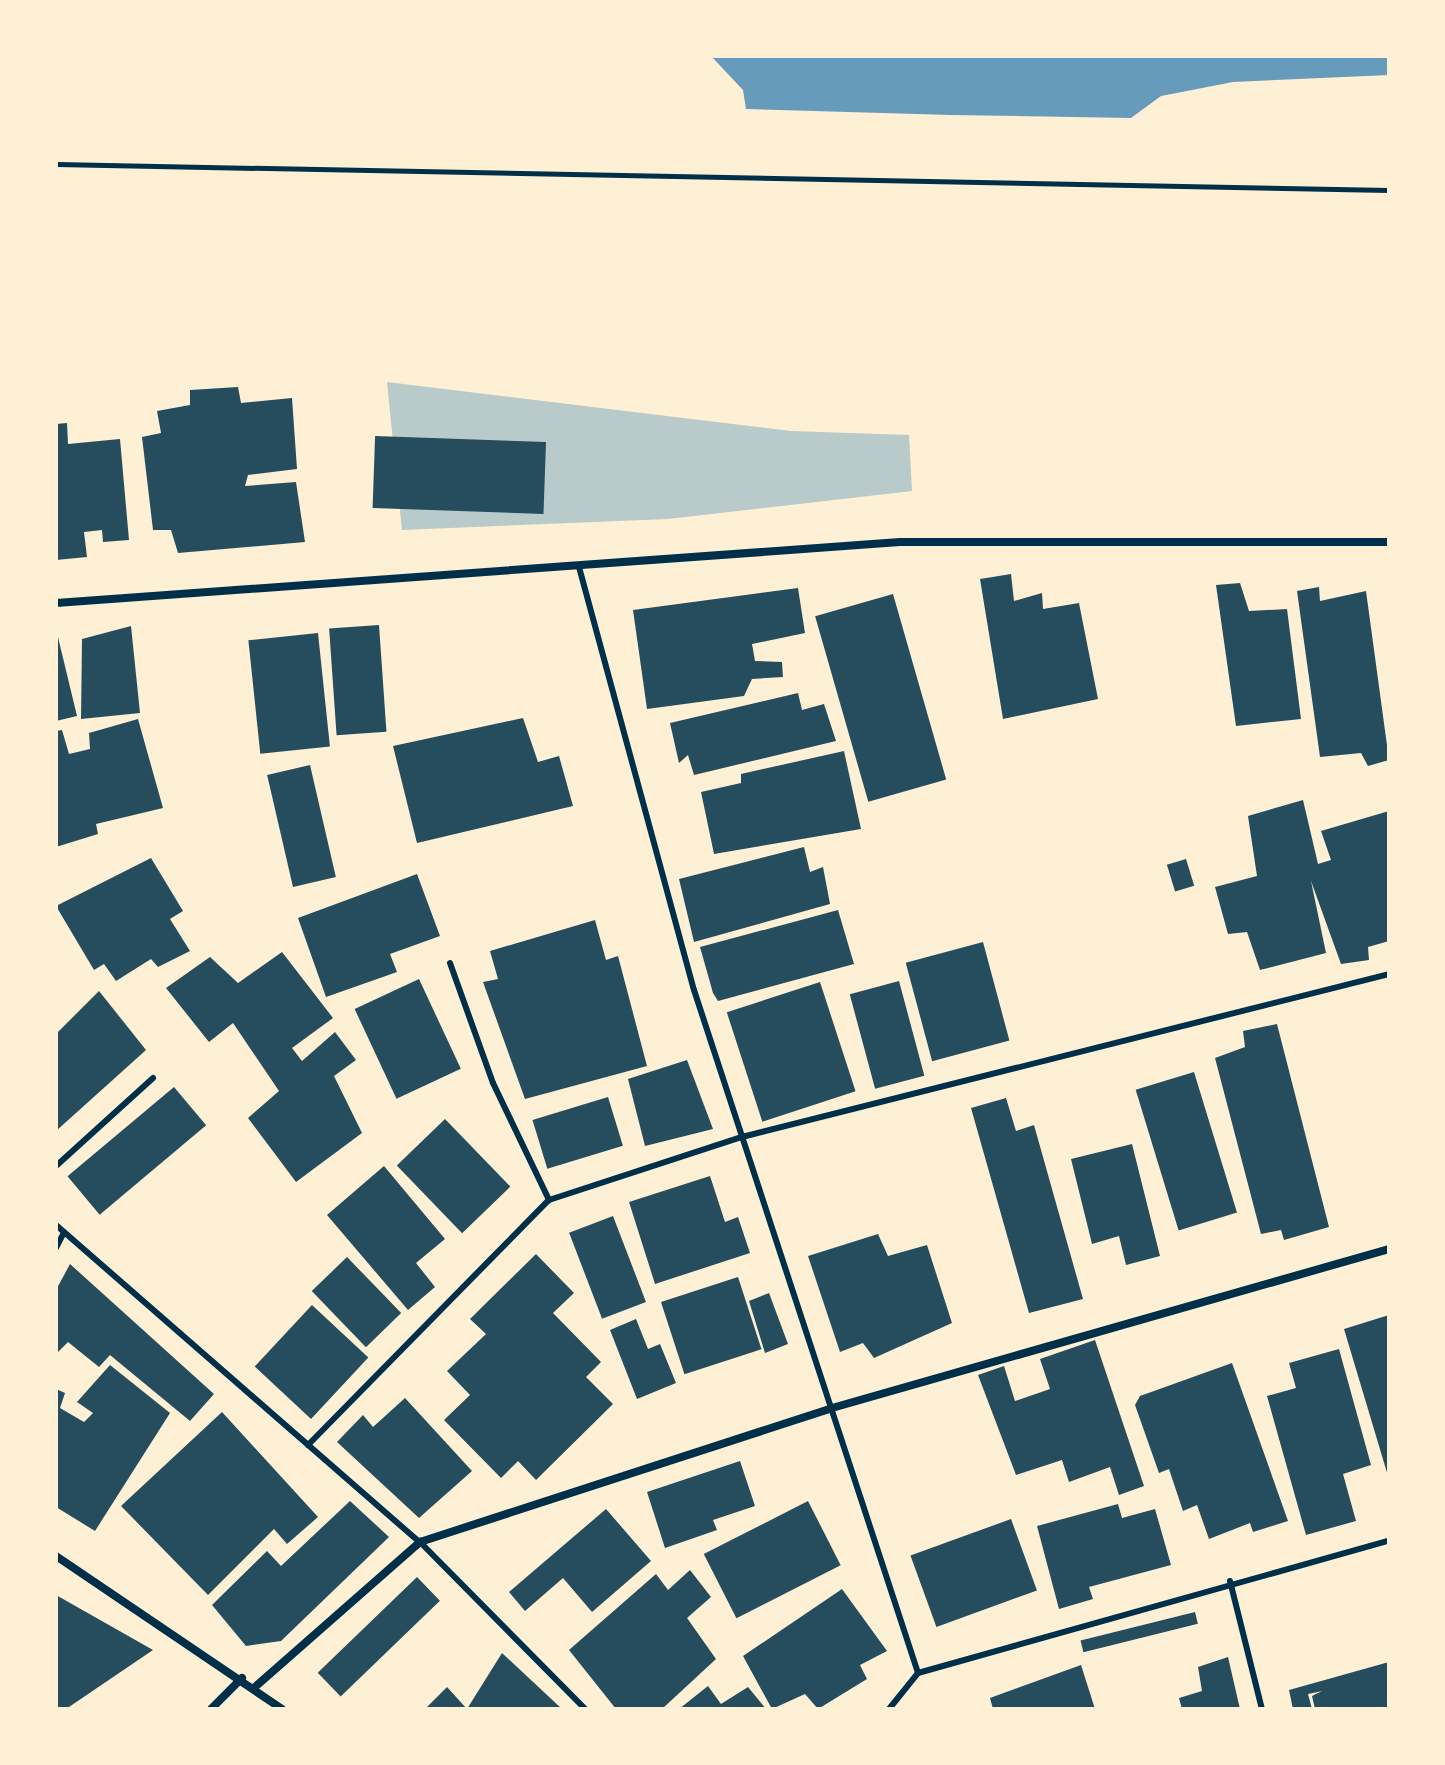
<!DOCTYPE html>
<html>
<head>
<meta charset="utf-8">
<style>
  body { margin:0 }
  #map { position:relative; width:1445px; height:1765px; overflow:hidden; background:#fdf0d5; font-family:"Noto Serif",serif }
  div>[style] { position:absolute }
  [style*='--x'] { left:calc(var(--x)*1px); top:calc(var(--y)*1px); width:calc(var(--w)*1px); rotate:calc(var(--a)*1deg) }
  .green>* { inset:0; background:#b9caca }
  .water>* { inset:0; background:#669bbc }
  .building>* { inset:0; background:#264d5e; transform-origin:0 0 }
  .path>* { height:5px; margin:-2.5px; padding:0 2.5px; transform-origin:2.5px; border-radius:2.5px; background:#003049 }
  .service>* { height:6px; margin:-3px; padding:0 3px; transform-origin:3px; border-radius:3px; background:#003049 }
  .minor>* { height:8px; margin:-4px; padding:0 4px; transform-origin:4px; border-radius:4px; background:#003049 }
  span { translate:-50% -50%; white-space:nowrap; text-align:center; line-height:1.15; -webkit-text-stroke:6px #fdf0d5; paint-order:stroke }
  .frame { position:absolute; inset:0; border:58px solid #fdf0d5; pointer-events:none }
</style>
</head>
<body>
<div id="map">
  <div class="green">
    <i style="clip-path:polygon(387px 382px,791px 431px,909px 435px,912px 491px,668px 519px,402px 530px)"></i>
  </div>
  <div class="water">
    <i style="clip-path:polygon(711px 56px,1389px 56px,1389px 75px,1233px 82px,1161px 96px,1131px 118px,951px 115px,746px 109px,743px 90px)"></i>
  </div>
  <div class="building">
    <i style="clip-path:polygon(238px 387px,241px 403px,292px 398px,297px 469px,248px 475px,245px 486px,296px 482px,305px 542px,178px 553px,171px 530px,153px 530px,142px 437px,161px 433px,157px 411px,190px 405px,190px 390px)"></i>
    <i style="clip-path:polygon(67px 423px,68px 444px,120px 439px,129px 540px,103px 542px,102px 530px,84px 532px,87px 557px,56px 560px,56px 424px)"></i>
    <i style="left:546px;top:442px;width:72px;height:171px;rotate:92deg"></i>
    <i style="clip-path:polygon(1011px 574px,1014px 601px,1042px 593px,1043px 609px,1079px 603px,1098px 699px,1003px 719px,980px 579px)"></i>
    <i style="clip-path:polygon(1240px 583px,1249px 611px,1287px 609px,1301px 719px,1236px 726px,1216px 585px)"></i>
    <i style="clip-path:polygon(1319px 587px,1320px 601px,1366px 591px,1389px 760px,1368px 766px,1361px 753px,1320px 757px,1297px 591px)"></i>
    <i style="clip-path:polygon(798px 588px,805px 633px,752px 644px,755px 661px,782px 662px,783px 677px,752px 679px,744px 696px,647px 709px,633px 610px)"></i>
    <i style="left:893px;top:594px;width:193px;height:81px;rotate:74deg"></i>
    <i style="left:379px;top:625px;width:107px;height:50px;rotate:86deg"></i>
    <i style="clip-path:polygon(131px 626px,140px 713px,81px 719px,82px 639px)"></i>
    <i style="clip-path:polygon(56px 629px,77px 716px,56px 721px)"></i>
    <i style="left:318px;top:633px;width:114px;height:70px;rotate:84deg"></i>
    <i style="clip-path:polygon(798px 693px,802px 710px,824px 704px,836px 741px,694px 775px,688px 755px,679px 763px,670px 723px)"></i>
    <i style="clip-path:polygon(523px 718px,538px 762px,559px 756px,573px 806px,417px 843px,393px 746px)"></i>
    <i style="clip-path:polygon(138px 719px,163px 808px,96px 824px,98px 834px,56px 847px,56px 731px,62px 730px,69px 754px,90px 749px,89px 733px)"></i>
    <i style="clip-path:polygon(844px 751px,861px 829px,714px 854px,701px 792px,741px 783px,741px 774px)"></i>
    <i style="left:310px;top:765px;width:115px;height:44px;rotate:77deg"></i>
    <i style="clip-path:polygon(1303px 800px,1318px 864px,1331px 860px,1321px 831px,1389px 811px,1389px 941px,1368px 947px,1369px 960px,1341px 964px,1311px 881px,1326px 953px,1260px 970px,1247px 932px,1228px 934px,1215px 887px,1257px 876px,1248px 816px)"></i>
    <i style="clip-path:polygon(804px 847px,810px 872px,823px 867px,830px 904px,694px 942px,679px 879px)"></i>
    <i style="clip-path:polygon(151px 858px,183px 911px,170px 919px,190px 951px,158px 967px,151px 959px,116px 981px,104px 964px,94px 970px,56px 906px)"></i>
    <i style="left:1186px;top:859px;width:28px;height:20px;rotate:73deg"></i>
    <i style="clip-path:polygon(417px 874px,440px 936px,390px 954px,397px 972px,326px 997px,298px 918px)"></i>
    <i style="clip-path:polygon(838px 910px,854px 964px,718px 1001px,713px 993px,700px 947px)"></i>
    <i style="clip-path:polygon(595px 920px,606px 960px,618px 956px,647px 1066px,525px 1099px,483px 982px,498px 979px,490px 951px)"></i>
    <i style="left:983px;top:942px;width:102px;height:80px;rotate:75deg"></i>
    <i style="clip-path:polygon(282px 952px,333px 1018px,292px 1048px,302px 1061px,335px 1032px,356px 1060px,334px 1076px,362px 1133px,296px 1182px,248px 1118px,279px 1091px,233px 1023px,209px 1042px,166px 988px,210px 957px,238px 983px)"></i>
    <i style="left:419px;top:979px;width:99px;height:71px;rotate:65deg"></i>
    <i style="left:899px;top:981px;width:98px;height:51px;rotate:75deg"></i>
    <i style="left:820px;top:982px;width:115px;height:98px;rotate:72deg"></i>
    <i style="clip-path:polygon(99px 991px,146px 1050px,56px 1131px,56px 1034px)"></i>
    <i style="clip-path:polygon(1277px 1024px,1329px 1227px,1284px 1240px,1281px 1230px,1261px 1234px,1215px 1058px,1245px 1047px,1243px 1031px)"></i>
    <i style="clip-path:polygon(687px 1060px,713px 1129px,645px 1146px,628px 1079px)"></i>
    <i style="left:1194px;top:1072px;width:147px;height:61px;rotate:73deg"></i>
    <i style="left:174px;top:1087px;width:50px;height:139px;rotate:50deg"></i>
    <i style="left:608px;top:1097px;width:51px;height:79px;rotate:73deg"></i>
    <i style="clip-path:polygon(1006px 1098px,1016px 1131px,1034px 1125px,1083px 1299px,1029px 1313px,971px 1108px)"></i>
    <i style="left:445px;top:1119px;width:94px;height:67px;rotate:46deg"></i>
    <i style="clip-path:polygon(1132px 1144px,1160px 1256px,1126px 1265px,1119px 1236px,1092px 1244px,1071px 1159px)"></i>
    <i style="clip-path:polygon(384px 1166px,445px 1239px,416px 1263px,435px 1287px,408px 1310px,327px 1215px)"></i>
    <i style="clip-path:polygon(710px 1176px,725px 1222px,738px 1217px,750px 1253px,655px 1284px,629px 1202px)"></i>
    <i style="left:613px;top:1216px;width:92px;height:47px;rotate:69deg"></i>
    <i style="clip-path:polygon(878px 1234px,888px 1256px,927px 1245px,952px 1323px,874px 1358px,863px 1343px,840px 1352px,808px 1256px)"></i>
    <i style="clip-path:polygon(536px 1254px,574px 1293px,553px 1313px,601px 1362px,586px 1377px,613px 1404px,536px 1480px,518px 1461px,501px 1478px,444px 1420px,470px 1395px,447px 1371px,486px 1334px,470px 1319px)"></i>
    <i style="left:347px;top:1257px;width:78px;height:49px;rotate:46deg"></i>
    <i style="clip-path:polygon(70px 1264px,214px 1394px,190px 1421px,110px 1355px,99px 1367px,68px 1342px,56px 1354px,56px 1290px)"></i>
    <i style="left:738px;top:1277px;width:76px;height:81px;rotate:72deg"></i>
    <i style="clip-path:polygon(769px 1293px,788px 1344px,765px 1353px,749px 1301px)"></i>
    <i style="left:312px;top:1305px;width:77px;height:84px;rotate:43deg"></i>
    <i style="clip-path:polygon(1389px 1315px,1389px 1476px,1388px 1476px,1344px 1329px)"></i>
    <i style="clip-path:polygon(636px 1319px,648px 1349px,660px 1344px,676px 1383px,637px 1399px,610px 1330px)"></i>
    <i style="clip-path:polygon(1095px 1340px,1144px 1486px,1119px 1495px,1110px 1467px,1069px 1482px,1062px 1460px,1016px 1475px,978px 1375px,1004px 1366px,1015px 1401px,1050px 1389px,1040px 1359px)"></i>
    <i style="clip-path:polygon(1339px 1349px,1371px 1465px,1343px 1474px,1356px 1521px,1306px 1535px,1267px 1396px,1296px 1388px,1289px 1363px)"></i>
    <i style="clip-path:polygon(1232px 1363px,1288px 1521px,1253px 1532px,1250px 1523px,1209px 1539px,1197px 1505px,1183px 1511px,1169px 1469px,1159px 1473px,1135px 1405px,1140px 1396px)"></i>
    <i style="clip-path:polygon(110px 1365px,170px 1413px,95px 1531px,56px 1507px,56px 1389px,65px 1393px,60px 1408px,84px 1422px,93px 1413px,77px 1402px)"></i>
    <i style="clip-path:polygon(405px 1398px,472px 1471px,419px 1518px,337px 1442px,363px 1415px,373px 1427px)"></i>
    <i style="clip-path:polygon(222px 1412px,318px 1517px,287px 1544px,274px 1529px,208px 1595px,121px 1506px)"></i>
    <i style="clip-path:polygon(740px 1461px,755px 1506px,713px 1520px,717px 1530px,665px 1548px,647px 1492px)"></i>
    <i style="clip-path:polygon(350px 1501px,389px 1537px,281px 1641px,246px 1646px,212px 1605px,267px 1551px,281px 1566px)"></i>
    <i style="left:808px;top:1501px;width:72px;height:117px;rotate:63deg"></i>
    <i style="clip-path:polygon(1118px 1504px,1122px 1518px,1155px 1509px,1171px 1565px,1089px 1587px,1093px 1599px,1059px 1609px,1037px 1526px)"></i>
    <i style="clip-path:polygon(606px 1509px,651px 1561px,592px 1612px,563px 1578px,525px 1611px,509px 1592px)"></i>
    <i style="left:1011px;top:1519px;width:76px;height:107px;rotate:70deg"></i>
    <i style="clip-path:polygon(690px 1570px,711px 1597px,687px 1618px,716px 1659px,662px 1709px,616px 1709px,569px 1650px,656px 1574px,668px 1590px)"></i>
    <i style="left:417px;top:1577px;width:33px;height:138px;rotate:46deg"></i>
    <i style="clip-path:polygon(842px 1589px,887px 1651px,860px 1665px,867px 1679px,818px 1709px,805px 1694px,772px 1709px,743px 1656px)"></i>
    <i style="clip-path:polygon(56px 1595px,153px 1650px,66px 1709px,56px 1709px)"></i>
    <i style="left:1195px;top:1612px;width:12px;height:118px;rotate:76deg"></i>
    <i style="clip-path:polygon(502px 1653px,562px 1709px,425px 1709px,447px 1687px,467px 1709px)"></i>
    <i style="clip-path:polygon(1228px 1657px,1240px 1709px,1182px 1709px,1179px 1698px,1202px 1691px,1198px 1667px)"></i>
    <i style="clip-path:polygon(1389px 1662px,1389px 1709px,1315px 1709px,1312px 1696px,1322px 1691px,1308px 1694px,1312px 1709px,1293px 1709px,1289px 1690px)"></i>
    <i style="clip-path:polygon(1081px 1665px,1095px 1709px,993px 1709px,990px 1698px)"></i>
    <i style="clip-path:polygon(708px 1686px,721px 1704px,748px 1687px,766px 1709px,679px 1709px)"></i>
  </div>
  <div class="path">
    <i style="--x:56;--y:164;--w:1333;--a:1.12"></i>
  </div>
  <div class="service">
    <i style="--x:579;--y:567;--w:438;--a:74.8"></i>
    <i style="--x:694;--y:990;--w:719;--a:71.84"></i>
    <i style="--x:450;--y:963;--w:127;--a:70.3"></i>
    <i style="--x:493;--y:1083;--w:130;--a:64.4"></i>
    <i style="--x:56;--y:1166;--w:131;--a:-42.2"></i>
    <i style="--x:56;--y:1225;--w:483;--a:41.1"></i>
    <i style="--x:420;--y:1542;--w:235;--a:45.3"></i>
    <i style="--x:56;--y:1248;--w:16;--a:-63"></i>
    <i style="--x:308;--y:1445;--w:344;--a:-45.5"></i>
    <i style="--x:549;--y:1200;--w:203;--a:-18.1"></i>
    <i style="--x:742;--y:1137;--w:667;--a:-14.14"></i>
    <i style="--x:1230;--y:1581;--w:132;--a:76"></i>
    <i style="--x:889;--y:1709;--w:46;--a:-51.1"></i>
    <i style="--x:918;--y:1673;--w:489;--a:-15.7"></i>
  </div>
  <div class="minor">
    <i style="--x:56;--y:603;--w:846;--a:-4.13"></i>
    <i style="--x:900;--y:542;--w:489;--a:0"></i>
    <i style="--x:56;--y:1556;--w:273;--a:34.1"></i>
    <i style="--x:255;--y:1687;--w:220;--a:-41.3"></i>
    <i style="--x:420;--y:1542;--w:433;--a:-18"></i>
    <i style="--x:832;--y:1408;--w:579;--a:-15.93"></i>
    <i style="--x:211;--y:1709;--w:44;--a:-45"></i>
  </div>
  <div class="frame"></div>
</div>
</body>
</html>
